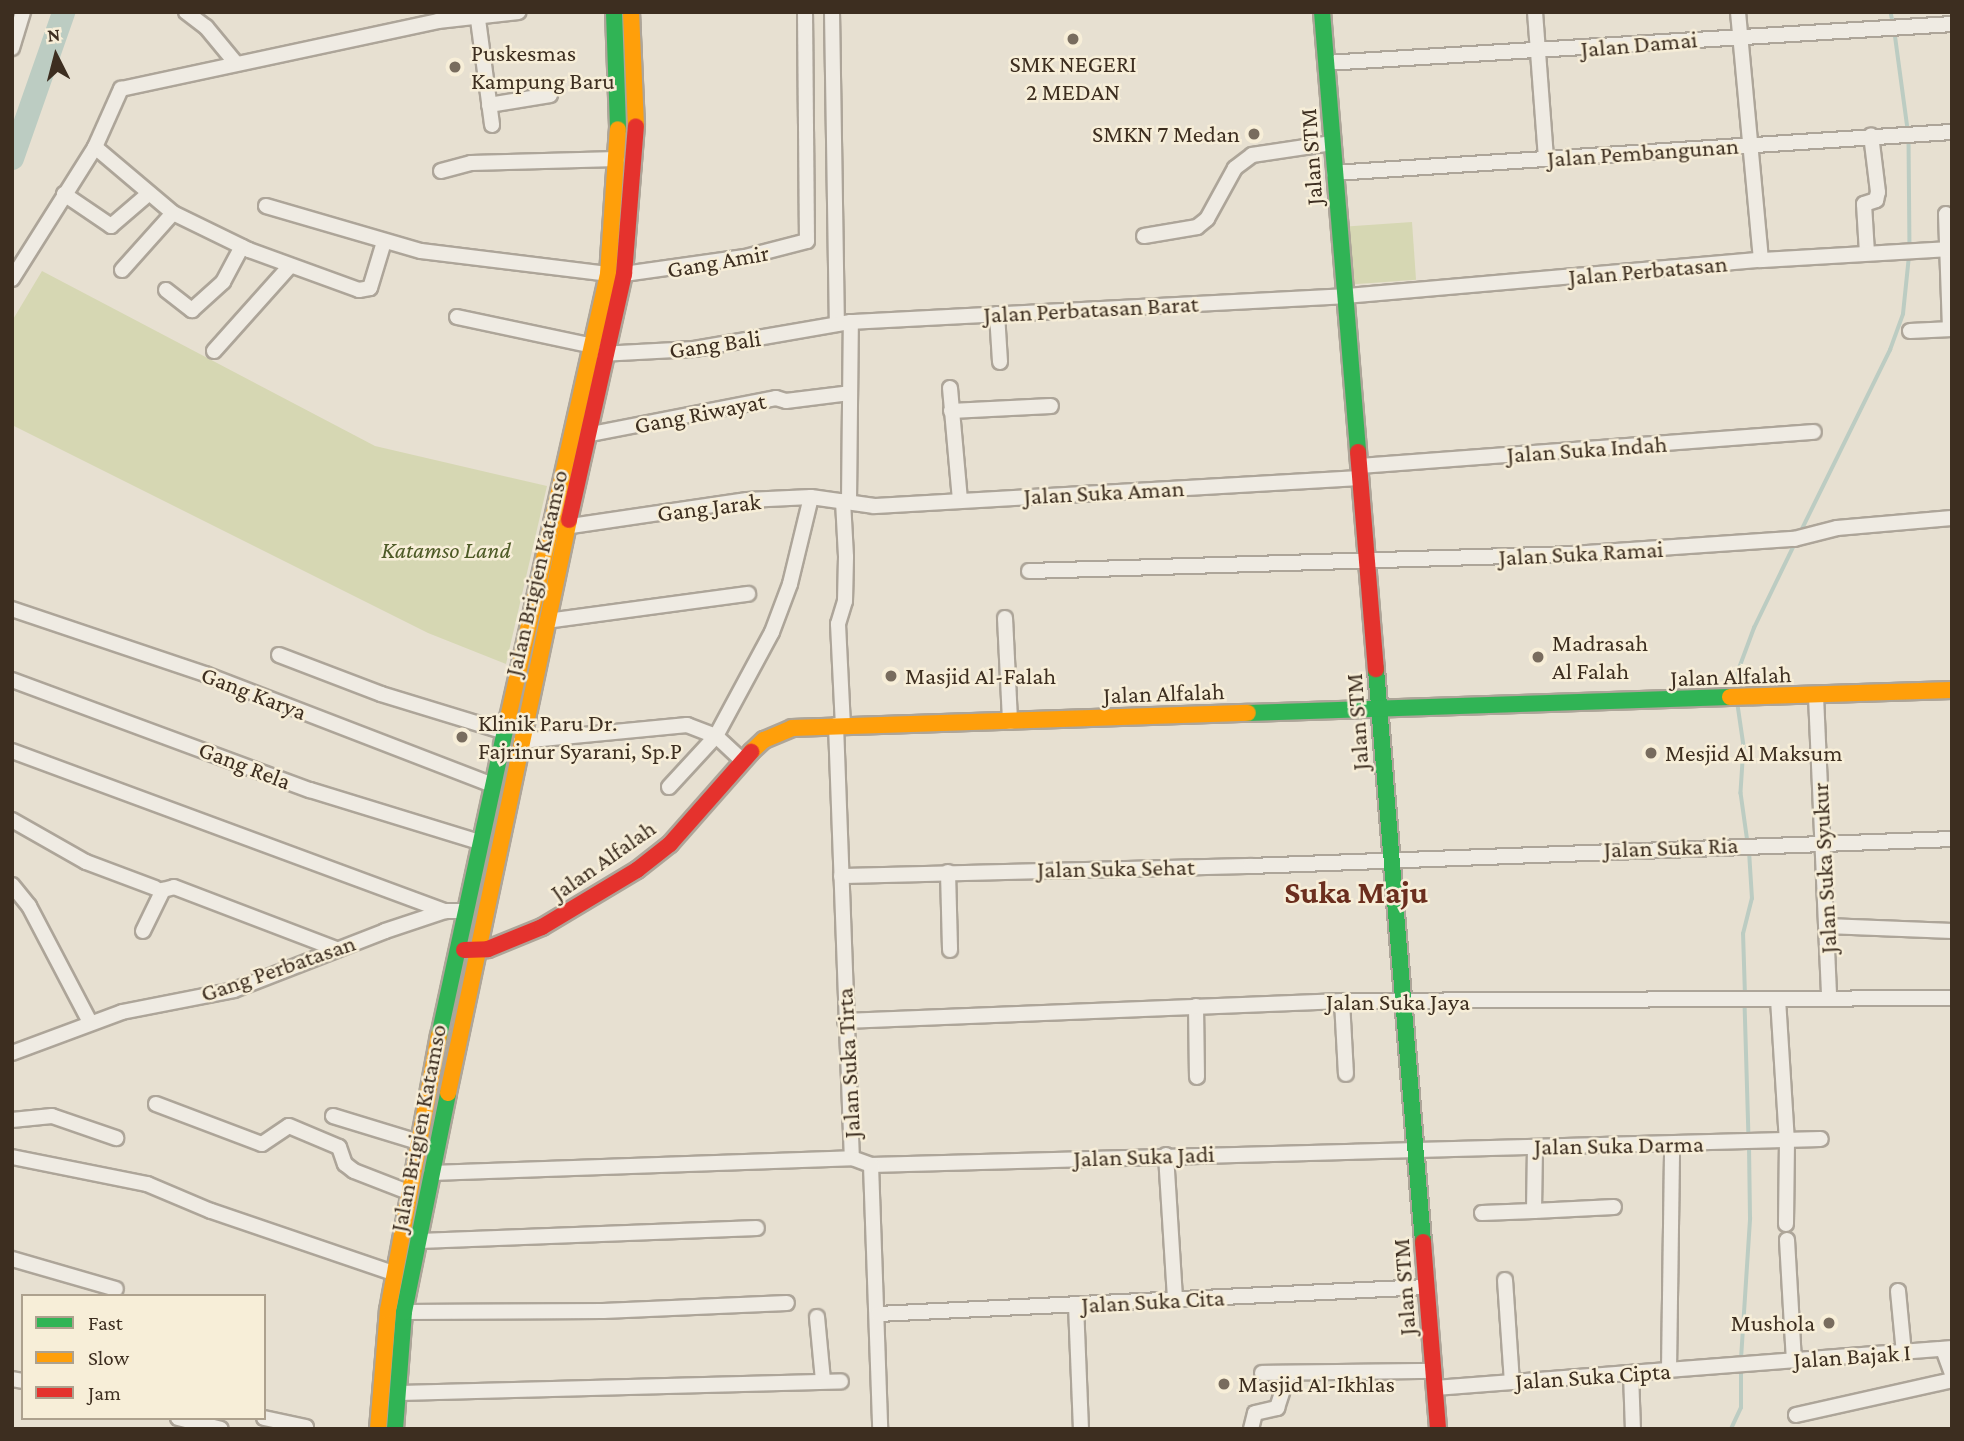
<!DOCTYPE html>
<html>
<head>
<meta charset="utf-8">
<style>
  body { margin:0 }
  #map { position:relative; width:1964px; height:1441px; overflow:hidden; background:#e7e0d1; font-family:"Crimson Pro",serif }
  div>[style] { position:absolute }
  [style*='--x'] { left:calc(var(--x)*1px); top:calc(var(--y)*1px); width:calc(var(--w)*1px); rotate:calc(var(--a)*1deg) }
  .green>* { inset:0; background:#d6d7b3; transform-origin:0 0 }
  .stream>* { height:3.5px; margin:-1.75px; padding:0 1.75px; transform-origin:1.75px; border-radius:1.75px; background:#bcccc2 }
  .river>* { height:23px; margin:-11.5px; padding:0 11.5px; transform-origin:11.5px; border-radius:11.5px; background:#bcccc2 }
  .roads { filter:drop-shadow(2px 0 #ada599) drop-shadow(-2px 0 #ada599) drop-shadow(0 2px #ada599) drop-shadow(0 -2px #ada599) }
  .street>* { height:14px; margin:-7px; padding:0 7px; transform-origin:7px; border-radius:7px; background:#efebe3 }
  .fast>* { height:16px; margin:-8px; padding:0 8px; transform-origin:8px; border-radius:8px; background:#30b455 }
  .slow>* { height:16px; margin:-8px; padding:0 8px; transform-origin:8px; border-radius:8px; background:#ff9f0a }
  .jam>* { height:16px; margin:-8px; padding:0 8px; transform-origin:8px; border-radius:8px; background:#e5322d }
  .dots>* { width:19px; height:19px; translate:-50% -50%; box-sizing:border-box; border:4px solid #f7eed8; border-radius:50% }
  span { translate:-50% -50%; white-space:nowrap; text-align:center; line-height:1.15; -webkit-text-stroke:5px #f7eed8; paint-order:stroke }
  .street-label { font-size:24px; color:#3d2e20 }
  .poi-label { font-size:24px; color:#3d2e20 }
  .left { translate:0 -50%; text-align:left }
  .right { translate:-100% -50%; text-align:right }
  .park-label { font-size:24px; color:#4d5a26; font-style:italic }
  .district-label { font-size:32px; color:#6b2e1e; font-weight:700 }
  .frame { position:absolute; inset:0; border:14px solid #3d2e20; pointer-events:none }
  .legend { position:absolute; left:21px; top:1294px; width:245px; height:126px; box-sizing:border-box; background:#f7eed8; border:2px solid #ada18e; margin:0; padding:9px 12px; list-style:none; font-size:21px; color:#3d2e20 }
  .legend li { display:flex; align-items:center; gap:14px; height:35px }
  .legend b { width:35px; border:2px solid #ada18e }
  .north { position:absolute; left:21px; top:21px; width:70px; height:70px; -webkit-text-stroke:5px #f7eed8; paint-order:stroke; rotate:354deg; font-size:19px; font-weight:700; line-height:28px; text-align:center; color:#3d2e20 }
  .north::after { content:''; display:block; margin:auto; width:24px; height:32px; background:#3d2e20; clip-path:polygon(50% 0,100% 100%,50% 72%,0 100%) }
</style>
</head>
<body>
<div id="map">
  <div class="green">
    <i style="left:1412px;top:222px;width:58px;height:69px;rotate:86deg"></i>
    <i style="clip-path:polygon(42px 271px,375px 446px,547px 486px,506px 664px,428px 633px,12px 425px,12px 321px)"></i>
  </div>
  <div class="stream">
    <i style="--x:1891;--y:12;--w:10;--a:79"></i>
    <i style="--x:1895;--y:33;--w:97;--a:82.3"></i>
    <i style="--x:1909;--y:137;--w:111;--a:89.5"></i>
    <i style="--x:1800;--y:533;--w:204;--a:-63.8"></i>
    <i style="--x:1890;--y:350;--w:38;--a:-70"></i>
    <i style="--x:1903;--y:314;--w:58;--a:-84.1"></i>
    <i style="--x:1737;--y:690;--w:19;--a:-87"></i>
    <i style="--x:1738;--y:671;--w:46;--a:-69.6"></i>
    <i style="--x:1754;--y:628;--w:94;--a:-64.2"></i>
    <i style="--x:1738;--y:705;--w:41;--a:81.7"></i>
    <i style="--x:1744;--y:746;--w:47;--a:93.7"></i>
    <i style="--x:1741;--y:793;--w:50;--a:82"></i>
    <i style="--x:1745;--y:996;--w:62;--a:-91.8"></i>
    <i style="--x:1743;--y:934;--w:36;--a:-76"></i>
    <i style="--x:1752;--y:899;--w:48;--a:-93.6"></i>
    <i style="--x:1745;--y:1003;--w:133;--a:88.3"></i>
    <i style="--x:1741;--y:1359;--w:141;--a:-86.3"></i>
    <i style="--x:1750;--y:1218;--w:75;--a:-90.8"></i>
    <i style="--x:1731;--y:1429;--w:23;--a:-65"></i>
    <i style="--x:1741;--y:1408;--w:41;--a:-90"></i>
  </div>
  <div class="river">
    <i style="--x:12;--y:158;--w:155;--a:-70.7"></i>
  </div>
  <div class="roads">
    <div class="street">
      <i style="--x:186;--y:12;--w:25;--a:37"></i>
      <i style="--x:206;--y:27;--w:45;--a:50.4"></i>
      <i style="--x:477;--y:12;--w:114;--a:82.4"></i>
      <i style="--x:832;--y:12;--w:312;--a:89.1"></i>
      <i style="--x:1535;--y:12;--w:147;--a:85.7"></i>
      <i style="--x:1738;--y:12;--w:249;--a:84.7"></i>
      <i style="--x:12;--y:48;--w:38;--a:-73"></i>
      <i style="--x:1326;--y:63;--w:627;--a:-3.56"></i>
      <i style="--x:489;--y:105;--w:62;--a:-9.3"></i>
      <i style="--x:95;--y:147;--w:102;--a:40.2"></i>
      <i style="--x:173;--y:213;--w:85;--a:26"></i>
      <i style="--x:249;--y:250;--w:117;--a:20"></i>
      <i style="--x:359;--y:290;--w:11;--a:-10"></i>
      <i style="--x:370;--y:288;--w:48;--a:-73.1"></i>
      <i style="--x:441;--y:171;--w:31;--a:-15"></i>
      <i style="--x:471;--y:163;--w:146;--a:-1.6"></i>
      <i style="--x:1334;--y:173;--w:619;--a:-3.8"></i>
      <i style="--x:64;--y:194;--w:57;--a:34.2"></i>
      <i style="--x:111;--y:226;--w:48;--a:-40.7"></i>
      <i style="--x:266;--y:206;--w:161;--a:16.2"></i>
      <i style="--x:421;--y:251;--w:188;--a:7"></i>
      <i style="--x:1946;--y:214;--w:115;--a:88"></i>
      <i style="--x:1144;--y:236;--w:54;--a:-9.6"></i>
      <i style="--x:1197;--y:227;--w:13;--a:-39"></i>
      <i style="--x:1207;--y:219;--w:58;--a:-61.2"></i>
      <i style="--x:1235;--y:168;--w:21;--a:-37"></i>
      <i style="--x:1252;--y:155;--w:81;--a:-8.5"></i>
      <i style="--x:1867;--y:253;--w:49;--a:-93.5"></i>
      <i style="--x:1864;--y:204;--w:13;--a:-18"></i>
      <i style="--x:1876;--y:200;--w:8;--a:-76"></i>
      <i style="--x:1878;--y:192;--w:57;--a:-97"></i>
      <i style="--x:122;--y:270;--w:76;--a:-48.2"></i>
      <i style="--x:624;--y:274;--w:122;--a:-8"></i>
      <i style="--x:745;--y:257;--w:64;--a:-14.5"></i>
      <i style="--x:807;--y:241;--w:229;--a:-90.5"></i>
      <i style="--x:12;--y:279;--w:156;--a:-57.8"></i>
      <i style="--x:95;--y:147;--w:64;--a:-65.9"></i>
      <i style="--x:121;--y:89;--w:324;--a:-12.1"></i>
      <i style="--x:438;--y:21;--w:81;--a:-6.4"></i>
      <i style="--x:166;--y:290;--w:33;--a:38"></i>
      <i style="--x:192;--y:310;--w:42;--a:-42.1"></i>
      <i style="--x:223;--y:282;--w:40;--a:-62"></i>
      <i style="--x:997;--y:314;--w:48;--a:86.4"></i>
      <i style="--x:457;--y:317;--w:140;--a:12"></i>
      <i style="--x:1910;--y:331;--w:42;--a:-2.7"></i>
      <i style="--x:214;--y:351;--w:114;--a:-48.2"></i>
      <i style="--x:600;--y:354;--w:94;--a:-3"></i>
      <i style="--x:694;--y:349;--w:159;--a:-9.8"></i>
      <i style="--x:851;--y:322;--w:496;--a:-3"></i>
      <i style="--x:1346;--y:296;--w:417;--a:-5"></i>
      <i style="--x:1761;--y:260;--w:191;--a:-3.3"></i>
      <i style="--x:950;--y:388;--w:111;--a:84.9"></i>
      <i style="--x:951;--y:411;--w:100;--a:-2.9"></i>
      <i style="--x:591;--y:434;--w:188;--a:-11"></i>
      <i style="--x:776;--y:398;--w:10;--a:17"></i>
      <i style="--x:786;--y:401;--w:64;--a:-7.1"></i>
      <i style="--x:1360;--y:466;--w:455;--a:-4.3"></i>
      <i style="--x:843;--y:501;--w:56;--a:86.9"></i>
      <i style="--x:846;--y:557;--w:44;--a:91.3"></i>
      <i style="--x:845;--y:601;--w:24;--a:107"></i>
      <i style="--x:838;--y:624;--w:101;--a:87.2"></i>
      <i style="--x:849;--y:501;--w:179;--a:-89.4"></i>
      <i style="--x:571;--y:526;--w:178;--a:-8.4"></i>
      <i style="--x:747;--y:500;--w:64;--a:-2.7"></i>
      <i style="--x:811;--y:497;--w:64;--a:8.1"></i>
      <i style="--x:874;--y:506;--w:488;--a:-3.3"></i>
      <i style="--x:1029;--y:571;--w:543;--a:-1.79"></i>
      <i style="--x:1572;--y:554;--w:223;--a:-3.9"></i>
      <i style="--x:1794;--y:539;--w:44;--a:-14.3"></i>
      <i style="--x:1837;--y:528;--w:115;--a:-5"></i>
      <i style="--x:12;--y:609;--w:204;--a:18.6"></i>
      <i style="--x:205;--y:674;--w:308;--a:21.1"></i>
      <i style="--x:1005;--y:618;--w:104;--a:87.2"></i>
      <i style="--x:547;--y:621;--w:203;--a:-7.7"></i>
      <i style="--x:279;--y:655;--w:109;--a:20.9"></i>
      <i style="--x:381;--y:694;--w:130;--a:17"></i>
      <i style="--x:12;--y:680;--w:318;--a:20.3"></i>
      <i style="--x:310;--y:790;--w:177;--a:17.1"></i>
      <i style="--x:1816;--y:696;--w:301;--a:87.5"></i>
      <i style="--x:836;--y:725;--w:433;--a:87.9"></i>
      <i style="--x:521;--y:741;--w:167;--a:-5.5"></i>
      <i style="--x:687;--y:725;--w:31;--a:21"></i>
      <i style="--x:716;--y:736;--w:35;--a:43"></i>
      <i style="--x:12;--y:751;--w:462;--a:20.3"></i>
      <i style="--x:669;--y:787;--w:69;--a:-47.3"></i>
      <i style="--x:716;--y:736;--w:118;--a:-61.7"></i>
      <i style="--x:772;--y:632;--w:51;--a:-69.4"></i>
      <i style="--x:790;--y:584;--w:89;--a:-76.4"></i>
      <i style="--x:12;--y:820;--w:85;--a:29.6"></i>
      <i style="--x:86;--y:862;--w:74;--a:20.6"></i>
      <i style="--x:948;--y:872;--w:78;--a:88.5"></i>
      <i style="--x:841;--y:876;--w:409;--a:-1.4"></i>
      <i style="--x:1250;--y:866;--w:703;--a:-2.2"></i>
      <i style="--x:12;--y:885;--w:27;--a:51"></i>
      <i style="--x:29;--y:906;--w:131;--a:62.3"></i>
      <i style="--x:1827;--y:926;--w:125;--a:2.3"></i>
      <i style="--x:143;--y:931;--w:46;--a:-64"></i>
      <i style="--x:163;--y:890;--w:11;--a:-15"></i>
      <i style="--x:174;--y:887;--w:173;--a:20.9"></i>
      <i style="--x:1778;--y:999;--w:142;--a:86.4"></i>
      <i style="--x:1787;--y:1141;--w:83;--a:90.7"></i>
      <i style="--x:1342;--y:1001;--w:73;--a:86.9"></i>
      <i style="--x:1196;--y:1006;--w:71;--a:89.2"></i>
      <i style="--x:845;--y:1021;--w:497;--a:-2.3"></i>
      <i style="--x:1342;--y:1001;--w:610;--a:-0.28"></i>
      <i style="--x:12;--y:1053;--w:117;--a:-20.4"></i>
      <i style="--x:122;--y:1012;--w:114;--a:-11.1"></i>
      <i style="--x:234;--y:990;--w:162;--a:-21.3"></i>
      <i style="--x:385;--y:931;--w:63;--a:-18.4"></i>
      <i style="--x:445;--y:911;--w:19;--a:0"></i>
      <i style="--x:156;--y:1104;--w:113;--a:20.7"></i>
      <i style="--x:262;--y:1144;--w:32;--a:-34"></i>
      <i style="--x:289;--y:1126;--w:54;--a:22.8"></i>
      <i style="--x:339;--y:1147;--w:18;--a:71"></i>
      <i style="--x:345;--y:1164;--w:11;--a:38"></i>
      <i style="--x:354;--y:1171;--w:58;--a:21.3"></i>
      <i style="--x:333;--y:1116;--w:89;--a:17"></i>
      <i style="--x:12;--y:1120;--w:40;--a:-5.7"></i>
      <i style="--x:52;--y:1116;--w:68;--a:19"></i>
      <i style="--x:1535;--y:1147;--w:64;--a:90.9"></i>
      <i style="--x:1534;--y:1211;--w:80;--a:-2.9"></i>
      <i style="--x:1166;--y:1155;--w:145;--a:86.4"></i>
      <i style="--x:12;--y:1157;--w:138;--a:11.3"></i>
      <i style="--x:147;--y:1184;--w:69;--a:22.9"></i>
      <i style="--x:211;--y:1211;--w:192;--a:18.8"></i>
      <i style="--x:852;--y:1158;--w:20;--a:20"></i>
      <i style="--x:871;--y:1165;--w:950;--a:-1.57"></i>
      <i style="--x:871;--y:1165;--w:264;--a:88"></i>
      <i style="--x:431;--y:1173;--w:421;--a:-2"></i>
      <i style="--x:1482;--y:1213;--w:52;--a:-2.2"></i>
      <i style="--x:1787;--y:1240;--w:121;--a:86.7"></i>
      <i style="--x:420;--y:1241;--w:337;--a:-2.2"></i>
      <i style="--x:12;--y:1259;--w:108;--a:16.1"></i>
      <i style="--x:1505;--y:1280;--w:102;--a:86.1"></i>
      <i style="--x:1898;--y:1291;--w:62;--a:84.5"></i>
      <i style="--x:1076;--y:1305;--w:124;--a:87.7"></i>
      <i style="--x:404;--y:1312;--w:199;--a:-0.3"></i>
      <i style="--x:603;--y:1311;--w:184;--a:-2.5"></i>
      <i style="--x:878;--y:1314;--w:550;--a:-2.82"></i>
      <i style="--x:817;--y:1317;--w:64;--a:84.6"></i>
      <i style="--x:1943;--y:1349;--w:27;--a:70"></i>
      <i style="--x:1669;--y:1370;--w:224;--a:-89.2"></i>
      <i style="--x:1262;--y:1373;--w:171;--a:-0.7"></i>
      <i style="--x:1631;--y:1373;--w:56;--a:88"></i>
      <i style="--x:12;--y:1379;--w:11;--a:10"></i>
      <i style="--x:1435;--y:1388;--w:519;--a:-4.42"></i>
      <i style="--x:397;--y:1393;--w:444;--a:-1.5"></i>
      <i style="--x:1796;--y:1415;--w:160;--a:-12.6"></i>
      <i style="--x:178;--y:1418;--w:44;--a:14.3"></i>
      <i style="--x:264;--y:1418;--w:43;--a:12.1"></i>
      <i style="--x:1251;--y:1429;--w:16;--a:-76"></i>
      <i style="--x:1255;--y:1413;--w:23;--a:-13"></i>
      <i style="--x:1277;--y:1408;--w:36;--a:-72"></i>
    </div>
    <div class="fast">
      <i style="--x:614;--y:12;--w:117;--a:88"></i>
      <i style="--x:1322;--y:12;--w:441;--a:85.3"></i>
      <i style="--x:1376;--y:669;--w:575;--a:85.31"></i>
      <i style="--x:1248;--y:713;--w:482;--a:-1.9"></i>
      <i style="--x:439;--y:1036;--w:325;--a:-77.8"></i>
      <i style="--x:395;--y:1429;--w:117;--a:-85.6"></i>
      <i style="--x:404;--y:1312;--w:223;--a:-78.6"></i>
    </div>
    <div class="slow">
      <i style="--x:631;--y:12;--w:114;--a:87.5"></i>
      <i style="--x:1730;--y:697;--w:222;--a:-1.8"></i>
      <i style="--x:508;--y:718;--w:455;--a:-77.3"></i>
      <i style="--x:608;--y:274;--w:145;--a:-86.1"></i>
      <i style="--x:751;--y:752;--w:18;--a:-43"></i>
      <i style="--x:764;--y:740;--w:30;--a:-23"></i>
      <i style="--x:792;--y:728;--w:456;--a:-1.9"></i>
      <i style="--x:448;--y:1093;--w:586;--a:-78.08"></i>
      <i style="--x:378;--y:1429;--w:119;--a:-85.2"></i>
      <i style="--x:388;--y:1310;--w:279;--a:-79.5"></i>
    </div>
    <div class="jam">
      <i style="--x:1358;--y:452;--w:218;--a:85.3"></i>
      <i style="--x:569;--y:520;--w:252;--a:-77.4"></i>
      <i style="--x:624;--y:274;--w:148;--a:-85.4"></i>
      <i style="--x:464;--y:950;--w:24;--a:-2"></i>
      <i style="--x:488;--y:949;--w:58;--a:-22.2"></i>
      <i style="--x:542;--y:927;--w:111;--a:-31"></i>
      <i style="--x:637;--y:870;--w:42;--a:-38.2"></i>
      <i style="--x:670;--y:844;--w:123;--a:-48.6"></i>
      <i style="--x:1423;--y:1242;--w:188;--a:85.4"></i>
    </div>
  </div>
  <div class="dots">
    <i style="left:1073px;top:39px;background:#786c5e"></i>
    <i style="left:455px;top:67px;background:#786c5e"></i>
    <i style="left:1254px;top:134px;background:#786c5e"></i>
    <i style="left:1538px;top:657px;background:#786c5e"></i>
    <i style="left:891px;top:676px;background:#786c5e"></i>
    <i style="left:462px;top:737px;background:#786c5e"></i>
    <i style="left:1651px;top:753px;background:#786c5e"></i>
    <i style="left:1829px;top:1323px;background:#786c5e"></i>
    <i style="left:1224px;top:1384px;background:#786c5e"></i>
  </div>
  <div class="street-label">
    <span style="left:1639px;top:44px;rotate:-5deg">Jalan Damai</span>
    <span style="left:1643px;top:152px;rotate:-4deg">Jalan Pembangunan</span>
    <span style="left:1311px;top:157px;rotate:-94deg">Jalan STM</span>
    <span style="left:718px;top:261px;rotate:-10deg">Gang Amir</span>
    <span style="left:1648px;top:270px;rotate:-5deg">Jalan Perbatasan</span>
    <span style="left:1091px;top:309px;rotate:-3deg">Jalan Perbatasan Barat</span>
    <span style="left:715px;top:344px;rotate:-8deg">Gang Bali</span>
    <span style="left:700px;top:413px;rotate:-11deg">Gang Riwayat</span>
    <span style="left:1587px;top:449px;rotate:-4deg">Jalan Suka Indah</span>
    <span style="left:1104px;top:492px;rotate:-3deg">Jalan Suka Aman</span>
    <span style="left:709px;top:507px;rotate:-7deg">Gang Jarak</span>
    <span style="left:1581px;top:553px;rotate:-3deg">Jalan Suka Ramai</span>
    <span style="left:536px;top:573px;rotate:-77deg">Jalan Brigjen Katamso</span>
    <span style="left:1731px;top:676px;rotate:-2deg">Jalan Alfalah</span>
    <span style="left:254px;top:693px;rotate:21deg">Gang Karya</span>
    <span style="left:1164px;top:693px;rotate:-2deg">Jalan Alfalah</span>
    <span style="left:1357px;top:722px;rotate:-94deg">Jalan STM</span>
    <span style="left:245px;top:765px;rotate:21deg">Gang Rela</span>
    <span style="left:1671px;top:847px;rotate:-2deg">Jalan Suka Ria</span>
    <span style="left:603px;top:860px;rotate:-35deg">Jalan Alfalah</span>
    <span style="left:1116px;top:868px;rotate:-1deg">Jalan Suka Sehat</span>
    <span style="left:1824px;top:868px;rotate:-93deg">Jalan Suka Syukur</span>
    <span style="left:278px;top:968px;rotate:-19deg">Gang Perbatasan</span>
    <span style="left:1398px;top:1002px">Jalan Suka Jaya</span>
    <span style="left:848px;top:1063px;rotate:-93deg">Jalan Suka Tirta</span>
    <span style="left:418px;top:1128px;rotate:-79deg">Jalan Brigjen Katamso</span>
    <span style="left:1619px;top:1145px;rotate:-1deg">Jalan Suka Darma</span>
    <span style="left:1144px;top:1156px;rotate:-2deg">Jalan Suka Jadi</span>
    <span style="left:1404px;top:1287px;rotate:-94deg">Jalan STM</span>
    <span style="left:1153px;top:1301px;rotate:-3deg">Jalan Suka Cita</span>
    <span style="left:1852px;top:1356px;rotate:-4deg">Jalan Bajak I</span>
    <span style="left:1593px;top:1376px;rotate:-4deg">Jalan Suka Cipta</span>
  </div>
  <div class="poi-label">
    <span class="left" style="left:471px;top:67px">Puskesmas<br>Kampung Baru</span>
    <span style="left:1073px;top:78px">SMK NEGERI<br>2 MEDAN</span>
    <span class="right" style="left:1240px;top:134px">SMKN 7 Medan</span>
    <span class="left" style="left:1552px;top:657px">Madrasah<br>Al Falah</span>
    <span class="left" style="left:905px;top:676px">Masjid Al-Falah</span>
    <span class="left" style="left:478px;top:737px">Klinik Paru Dr.<br>Fajrinur Syarani, Sp.P</span>
    <span class="left" style="left:1665px;top:753px">Mesjid Al Maksum</span>
    <span class="right" style="left:1815px;top:1323px">Mushola</span>
    <span class="left" style="left:1238px;top:1384px">Masjid Al-Ikhlas</span>
  </div>
  <div class="park-label">
    <span style="left:446px;top:550px">Katamso Land</span>
  </div>
  <div class="district-label">
    <span style="left:1356px;top:892px">Suka Maju</span>
  </div>
  <div class="frame"></div>
  <ul class="legend">
  <li><b style="height:9px;background:#30b455"></b>Fast</li>
  <li><b style="height:9px;background:#ff9f0a"></b>Slow</li>
  <li><b style="height:9px;background:#e5322d"></b>Jam</li>
  </ul>
  <div class="north">N</div>
</div>
</body>
</html>
